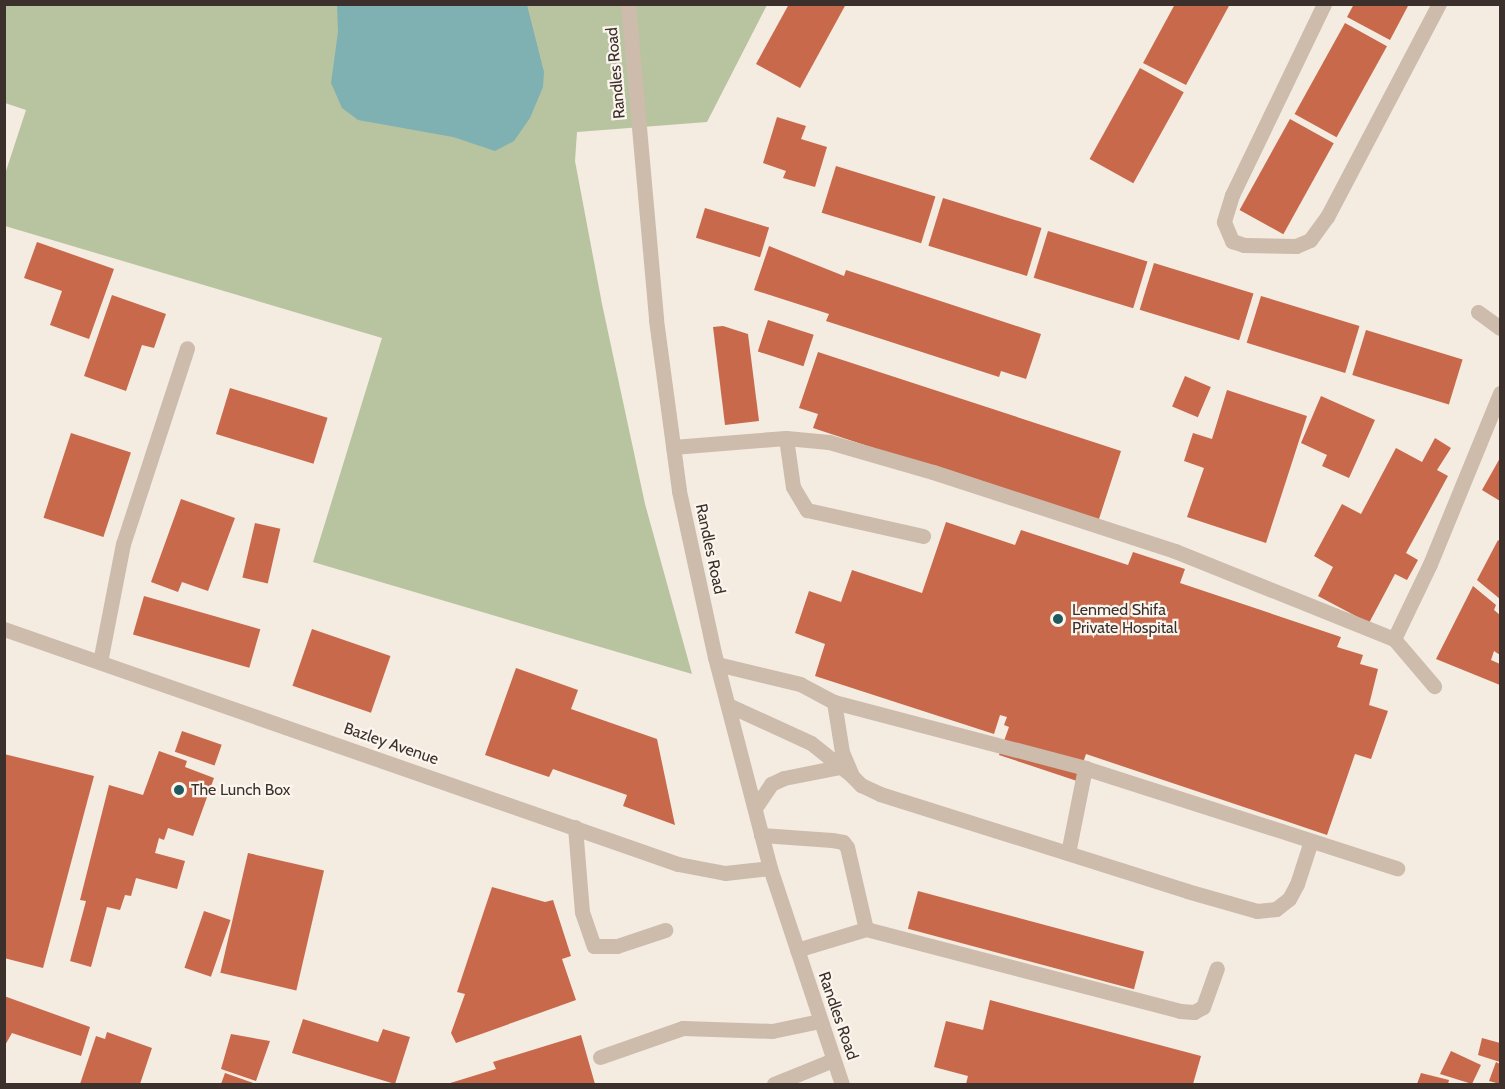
<!DOCTYPE html>
<html>
<head>
<meta charset="utf-8">
<style>
  body { margin:0 }
  #map { position:relative; width:1505px; height:1089px; overflow:hidden; background:#f4ebe1; font-family:Cabin,sans-serif }
  div>[style] { position:absolute }
  [style*='--x'] { left:calc(var(--x)*1px); top:calc(var(--y)*1px); width:calc(var(--w)*1px); rotate:calc(var(--a)*1deg) }
  .green>* { inset:0; background:#b8c4a0 }
  .water>* { inset:0; background:#7fb0b2 }
  .building>* { inset:0; background:#c8694b; transform-origin:0 0 }
  .minor>* { height:15px; margin:-7.5px; padding:0 7.5px; transform-origin:7.5px; border-radius:7.5px; background:#cdbbac }
  .dots>* { width:16px; height:16px; translate:-50% -50%; box-sizing:border-box; border:3px solid #fbf5ee; border-radius:50% }
  span { translate:-50% -50%; white-space:nowrap; text-align:center; line-height:1.15; -webkit-text-stroke:4.5px #fbf5ee; paint-order:stroke }
  .street-label { font-size:16px; color:#3b302b }
  .poi-label { font-size:16px; color:#3b302b }
  .left { translate:0 -50%; text-align:left }
  .frame { position:absolute; inset:0; border:6px solid #3b302b; pointer-events:none }
</style>
</head>
<body>
<div id="map">
  <div class="green">
    <i style="clip-path:polygon(4px 5px,767px 5px,707px 122px,577px 132px,575px 161px,602px 304px,645px 504px,692px 674px,313px 562px,382px 338px,5px 226px,5px 174px,26px 110px,5px 103px)"></i>
  </div>
  <div class="water">
    <i style="clip-path:polygon(337px 5px,527px 5px,544px 72px,543px 87px,530px 118px,514px 141px,495px 151px,453px 137px,358px 120px,342px 108px,331px 83px,338px 32px)"></i>
  </div>
  <div class="building">
    <i style="clip-path:polygon(789px 4px,846px 4px,800px 88px,756px 64px)"></i>
    <i style="clip-path:polygon(1175px 4px,1230px 4px,1186px 85px,1143px 63px)"></i>
    <i style="clip-path:polygon(1354px 4px,1409px 4px,1390px 40px,1347px 17px)"></i>
    <i style="left:1345px;top:23px;width:48px;height:104px;rotate:29deg"></i>
    <i style="left:1140px;top:68px;width:50px;height:104px;rotate:29deg"></i>
    <i style="clip-path:polygon(777px 117px,806px 126px,801px 139px,827px 147px,815px 187px,783px 178px,786px 171px,763px 163px)"></i>
    <i style="left:1290px;top:119px;width:50px;height:104px;rotate:29deg"></i>
    <i style="left:836px;top:166px;width:104px;height:49px;rotate:17deg"></i>
    <i style="left:943px;top:198px;width:103px;height:50px;rotate:17deg"></i>
    <i style="left:705px;top:208px;width:67px;height:31px;rotate:17deg"></i>
    <i style="left:1048px;top:231px;width:104px;height:49px;rotate:17deg"></i>
    <i style="clip-path:polygon(37px 242px,114px 269px,89px 339px,50px 325px,62px 291px,24px 278px)"></i>
    <i style="clip-path:polygon(769px 246px,844px 276px,846px 270px,1041px 334px,1026px 379px,1001px 371px,999px 377px,826px 321px,829px 314px,754px 290px)"></i>
    <i style="left:1154px;top:263px;width:104px;height:49px;rotate:17deg"></i>
    <i style="clip-path:polygon(112px 295px,166px 314px,154px 348px,142px 345px,126px 391px,84px 376px)"></i>
    <i style="left:1261px;top:296px;width:103px;height:49px;rotate:17deg"></i>
    <i style="left:768px;top:320px;width:48px;height:33px;rotate:18deg"></i>
    <i style="clip-path:polygon(723px 326px,748px 334px,759px 421px,725px 425px,713px 327px)"></i>
    <i style="left:1366px;top:330px;width:101px;height:47px;rotate:17deg"></i>
    <i style="clip-path:polygon(818px 352px,1121px 451px,1098px 522px,813px 428px,818px 414px,799px 408px)"></i>
    <i style="left:1185px;top:376px;width:28px;height:33px;rotate:23deg"></i>
    <i style="left:230px;top:388px;width:102px;height:48px;rotate:17deg"></i>
    <i style="clip-path:polygon(1227px 390px,1307px 416px,1266px 543px,1187px 517px,1204px 468px,1184px 461px,1193px 433px,1212px 439px)"></i>
    <i style="clip-path:polygon(1321px 396px,1375px 420px,1349px 478px,1322px 466px,1327px 455px,1301px 443px)"></i>
    <i style="left:71px;top:433px;width:63px;height:89px;rotate:18deg"></i>
    <i style="clip-path:polygon(1435px 438px,1451px 448px,1437px 470px,1448px 476px,1406px 553px,1418px 560px,1407px 580px,1395px 574px,1369px 623px,1318px 596px,1333px 567px,1314px 556px,1342px 504px,1361px 514px,1396px 448px,1422px 462px)"></i>
    <i style="clip-path:polygon(1500px 458px,1500px 501px,1482px 490px)"></i>
    <i style="clip-path:polygon(181px 499px,235px 518px,208px 591px,182px 582px,178px 592px,151px 582px)"></i>
    <i style="clip-path:polygon(946px 522px,1015px 545px,1021px 530px,1128px 565px,1133px 552px,1185px 569px,1180px 583px,1341px 637px,1337px 647px,1363px 655px,1360px 664px,1378px 669px,1369px 705px,1388px 711px,1371px 759px,1355px 754px,1327px 835px,1086px 754px,1077px 781px,999px 755px,1009px 727px,1004px 725px,1007px 717px,1000px 715px,994px 734px,815px 676px,825px 644px,795px 633px,809px 591px,841px 602px,852px 570px,922px 593px)"></i>
    <i style="left:255px;top:523px;width:26px;height:56px;rotate:13deg"></i>
    <i style="clip-path:polygon(1498px 540px,1500px 542px,1500px 599px,1477px 580px)"></i>
    <i style="clip-path:polygon(1473px 586px,1496px 605px,1494px 610px,1500px 615px,1500px 655px,1494px 651px,1491px 660px,1500px 664px,1500px 685px,1436px 659px)"></i>
    <i style="left:144px;top:596px;width:121px;height:40px;rotate:16deg"></i>
    <i style="left:312px;top:629px;width:83px;height:60px;rotate:19deg"></i>
    <i style="clip-path:polygon(516px 668px,578px 690px,571px 709px,657px 739px,675px 825px,623px 806px,627px 795px,553px 769px,549px 777px,485px 755px)"></i>
    <i style="left:182px;top:731px;width:42px;height:22px;rotate:19deg"></i>
    <i style="clip-path:polygon(159px 751px,187px 761px,185px 767px,214px 778px,193px 836px,168px 828px,164px 840px,159px 838px,155px 853px,185px 861px,177px 889px,136px 878px,131px 896px,125px 895px,120px 910px,107px 907px,91px 967px,70px 961px,86px 901px,80px 900px,109px 785px,143px 795px)"></i>
    <i style="clip-path:polygon(4px 754px,94px 776px,43px 968px,4px 958px)"></i>
    <i style="left:248px;top:853px;width:78px;height:123px;rotate:13deg"></i>
    <i style="clip-path:polygon(492px 887px,545px 902px,553px 900px,571px 956px,562px 959px,576px 1000px,456px 1043px,451px 1033px,465px 994px,457px 992px)"></i>
    <i style="left:918px;top:891px;width:234px;height:39px;rotate:15deg"></i>
    <i style="left:204px;top:911px;width:28px;height:60px;rotate:19deg"></i>
    <i style="clip-path:polygon(4px 996px,90px 1027px,81px 1056px,12px 1033px,4px 1047px)"></i>
    <i style="clip-path:polygon(990px 1000px,1201px 1056px,1193px 1084px,966px 1084px,968px 1076px,934px 1067px,946px 1021px,983px 1030px)"></i>
    <i style="clip-path:polygon(303px 1019px,378px 1042px,383px 1029px,410px 1037px,395px 1084px,292px 1053px)"></i>
    <i style="clip-path:polygon(107px 1032px,152px 1048px,140px 1084px,80px 1084px,96px 1036px,105px 1039px)"></i>
    <i style="clip-path:polygon(231px 1034px,270px 1041px,256px 1081px,221px 1069px)"></i>
    <i style="clip-path:polygon(581px 1035px,595px 1084px,447px 1084px,496px 1069px,493px 1062px)"></i>
    <i style="clip-path:polygon(1482px 1038px,1500px 1043px,1500px 1062px,1478px 1055px)"></i>
    <i style="clip-path:polygon(1451px 1051px,1481px 1065px,1472px 1084px,1440px 1074px)"></i>
    <i style="clip-path:polygon(1496px 1062px,1500px 1064px,1500px 1084px,1489px 1081px)"></i>
    <i style="clip-path:polygon(225px 1073px,256px 1084px,221px 1084px)"></i>
    <i style="clip-path:polygon(1421px 1073px,1449px 1080px,1448px 1084px,1417px 1084px)"></i>
  </div>
  <div class="minor">
    <i style="--x:628;--y:4;--w:317;--a:84.9"></i>
    <i style="--x:656;--y:320;--w:173;--a:82.3"></i>
    <i style="--x:679;--y:491;--w:170;--a:77.8"></i>
    <i style="--x:715;--y:657;--w:218;--a:75.4"></i>
    <i style="--x:770;--y:868;--w:228;--a:71.6"></i>
    <i style="--x:1324;--y:4;--w:212;--a:115.7"></i>
    <i style="--x:1232;--y:195;--w:28;--a:107"></i>
    <i style="--x:1224;--y:222;--w:21;--a:67"></i>
    <i style="--x:1232;--y:241;--w:13;--a:18"></i>
    <i style="--x:1244;--y:245;--w:52;--a:1.1"></i>
    <i style="--x:1296;--y:246;--w:15;--a:-23"></i>
    <i style="--x:1310;--y:240;--w:29;--a:-54"></i>
    <i style="--x:1327;--y:217;--w:241;--a:-62.3"></i>
    <i style="--x:1478;--y:312;--w:27;--a:36"></i>
    <i style="--x:786;--y:438;--w:49;--a:81.9"></i>
    <i style="--x:793;--y:487;--w:27;--a:59"></i>
    <i style="--x:807;--y:510;--w:119;--a:12.6"></i>
    <i style="--x:673;--y:447;--w:113;--a:-4.6"></i>
    <i style="--x:786;--y:438;--w:43;--a:5.3"></i>
    <i style="--x:829;--y:442;--w:108;--a:16.1"></i>
    <i style="--x:933;--y:472;--w:255;--a:18.1"></i>
    <i style="--x:1175;--y:551;--w:236;--a:21.9"></i>
    <i style="--x:1394;--y:639;--w:62;--a:49.6"></i>
    <i style="--x:4;--y:629;--w:714;--a:19.22"></i>
    <i style="--x:678;--y:864;--w:48;--a:10.8"></i>
    <i style="--x:725;--y:873;--w:45;--a:-6.3"></i>
    <i style="--x:1394;--y:639;--w:83;--a:-64.4"></i>
    <i style="--x:1430;--y:564;--w:185;--a:-67.7"></i>
    <i style="--x:100;--y:662;--w:120;--a:-79"></i>
    <i style="--x:123;--y:544;--w:206;--a:-71.9"></i>
    <i style="--x:717;--y:664;--w:85;--a:13.5"></i>
    <i style="--x:800;--y:684;--w:38;--a:28"></i>
    <i style="--x:834;--y:702;--w:260;--a:14.7"></i>
    <i style="--x:1085;--y:768;--w:328;--a:17.8"></i>
    <i style="--x:834;--y:702;--w:51;--a:80.9"></i>
    <i style="--x:842;--y:752;--w:26;--a:67"></i>
    <i style="--x:852;--y:776;--w:13;--a:45"></i>
    <i style="--x:861;--y:785;--w:21;--a:25"></i>
    <i style="--x:880;--y:794;--w:322;--a:17.5"></i>
    <i style="--x:1187;--y:891;--w:73;--a:15.9"></i>
    <i style="--x:1257;--y:911;--w:19;--a:-6"></i>
    <i style="--x:1276;--y:909;--w:16;--a:-38"></i>
    <i style="--x:1289;--y:899;--w:17;--a:-62"></i>
    <i style="--x:1297;--y:884;--w:45;--a:-72"></i>
    <i style="--x:728;--y:705;--w:91;--a:24.6"></i>
    <i style="--x:811;--y:743;--w:50;--a:38.5"></i>
    <i style="--x:755;--y:808;--w:29;--a:-56"></i>
    <i style="--x:771;--y:784;--w:14;--a:-25"></i>
    <i style="--x:784;--y:778;--w:56;--a:-11.3"></i>
    <i style="--x:575;--y:827;--w:85;--a:85.3"></i>
    <i style="--x:582;--y:912;--w:36;--a:71"></i>
    <i style="--x:594;--y:946;--w:23;--a:0"></i>
    <i style="--x:617;--y:946;--w:51;--a:-18.4"></i>
    <i style="--x:761;--y:835;--w:71;--a:4"></i>
    <i style="--x:832;--y:840;--w:11;--a:10"></i>
    <i style="--x:843;--y:842;--w:6;--a:51"></i>
    <i style="--x:847;--y:847;--w:84;--a:77"></i>
    <i style="--x:866;--y:929;--w:72;--a:163.1"></i>
    <i style="--x:1068;--y:853;--w:87;--a:-78.7"></i>
    <i style="--x:866;--y:929;--w:325;--a:14.6"></i>
    <i style="--x:1180;--y:1011;--w:14;--a:4"></i>
    <i style="--x:1194;--y:1012;--w:10;--a:-29"></i>
    <i style="--x:1203;--y:1007;--w:41;--a:-70.3"></i>
    <i style="--x:600;--y:1057;--w:88;--a:-19.3"></i>
    <i style="--x:683;--y:1028;--w:89;--a:1.9"></i>
    <i style="--x:772;--y:1031;--w:49;--a:-11.8"></i>
    <i style="--x:774;--y:1084;--w:64;--a:-22.1"></i>
  </div>
  <div class="dots">
    <i style="left:1058px;top:619px;background:#1f5a5e"></i>
    <i style="left:179px;top:790px;background:#1f5a5e"></i>
  </div>
  <div class="street-label">
    <span style="left:616px;top:73px;rotate:-95deg">Randles Road</span>
    <span style="left:710px;top:549px;rotate:78deg">Randles Road</span>
    <span style="left:391px;top:744px;rotate:19deg">Bazley Avenue</span>
    <span style="left:838px;top:1016px;rotate:71deg">Randles Road</span>
  </div>
  <div class="poi-label">
    <span class="left" style="left:1072px;top:619px">Lenmed Shifa<br>Private Hospital</span>
    <span class="left" style="left:191px;top:790px">The Lunch Box</span>
  </div>
  <div class="frame"></div>
</div>
</body>
</html>
